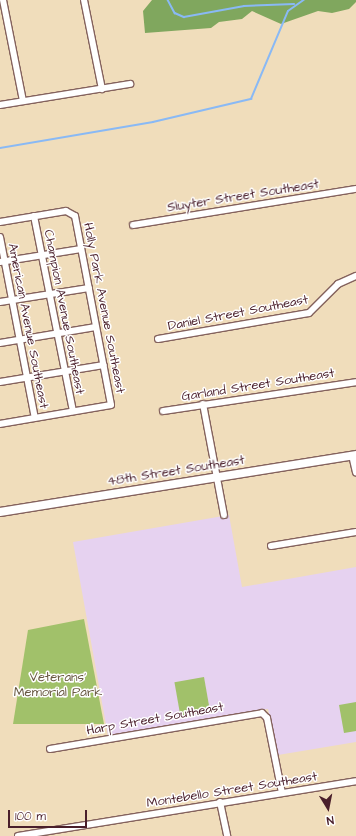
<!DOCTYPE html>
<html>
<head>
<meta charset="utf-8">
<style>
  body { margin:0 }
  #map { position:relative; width:356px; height:836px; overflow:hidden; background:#f0ddbb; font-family:"Architects Daughter",sans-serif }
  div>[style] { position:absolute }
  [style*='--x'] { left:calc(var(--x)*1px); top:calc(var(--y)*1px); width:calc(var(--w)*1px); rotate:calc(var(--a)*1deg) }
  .built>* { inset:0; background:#e6d2f0 }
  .green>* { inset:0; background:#a1c16a; transform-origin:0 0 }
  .forest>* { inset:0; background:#80a75e }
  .stream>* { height:1.5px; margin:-0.75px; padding:0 0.75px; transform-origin:0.75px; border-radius:0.75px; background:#89b9f5 }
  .roads { filter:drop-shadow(1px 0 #84625d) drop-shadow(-1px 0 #84625d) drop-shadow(0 1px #84625d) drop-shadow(0 -1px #84625d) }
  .minor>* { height:6px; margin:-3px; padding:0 3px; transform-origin:3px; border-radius:3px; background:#fff }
  .tertiary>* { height:8px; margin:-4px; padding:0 4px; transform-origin:4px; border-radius:4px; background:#fff }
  span { translate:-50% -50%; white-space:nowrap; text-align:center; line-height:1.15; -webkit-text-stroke:3px #fff; paint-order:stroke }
  .street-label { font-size:13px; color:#4a1f2b }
  .park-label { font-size:13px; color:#685841 }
  .north { position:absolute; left:308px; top:788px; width:40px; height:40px; -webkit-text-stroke:3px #fff; paint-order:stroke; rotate:170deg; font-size:11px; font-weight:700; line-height:16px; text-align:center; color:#4a1f2b }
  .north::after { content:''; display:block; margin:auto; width:14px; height:18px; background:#4a1f2b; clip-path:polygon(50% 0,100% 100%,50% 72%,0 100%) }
  .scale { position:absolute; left:8px; top:810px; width:79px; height:18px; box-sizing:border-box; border:2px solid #4a1f2b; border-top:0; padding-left:5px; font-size:12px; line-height:14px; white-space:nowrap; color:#4a1f2b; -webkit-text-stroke:3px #fff; paint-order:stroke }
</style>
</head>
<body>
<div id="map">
  <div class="built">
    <i style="clip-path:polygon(229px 515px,242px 587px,356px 567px,356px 742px,278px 755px,268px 709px,108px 736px,73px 542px)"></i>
  </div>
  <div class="green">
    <i style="clip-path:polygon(84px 619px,104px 724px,13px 724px,28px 630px)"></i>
    <i style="left:204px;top:677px;width:35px;height:30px;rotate:80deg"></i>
    <i style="clip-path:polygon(356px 702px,356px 731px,344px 733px,339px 705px)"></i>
  </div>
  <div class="forest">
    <i style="clip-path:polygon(152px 0,356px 0,356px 2px,349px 9px,332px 13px,318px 11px,281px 24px,252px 11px,242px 19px,219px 22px,211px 28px,145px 33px,143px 11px)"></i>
  </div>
  <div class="stream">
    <i style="--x:168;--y:0;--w:15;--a:62"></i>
    <i style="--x:175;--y:13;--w:10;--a:24"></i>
    <i style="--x:184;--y:17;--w:61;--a:-10.4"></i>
    <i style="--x:244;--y:6;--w:50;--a:-2.3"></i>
    <i style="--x:0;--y:148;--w:155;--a:-9.6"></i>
    <i style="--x:153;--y:122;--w:101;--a:-13.2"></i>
    <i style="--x:251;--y:99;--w:95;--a:-67.2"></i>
    <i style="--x:288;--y:11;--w:19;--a:-35"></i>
  </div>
  <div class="roads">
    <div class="minor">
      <i style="--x:3;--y:0;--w:103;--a:78.8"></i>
      <i style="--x:84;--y:0;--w:91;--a:78.6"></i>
      <i style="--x:0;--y:105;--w:132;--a:-9.2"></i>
      <i style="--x:34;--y:216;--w:199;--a:78.7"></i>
      <i style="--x:0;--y:222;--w:67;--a:-9.5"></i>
      <i style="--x:66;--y:211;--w:10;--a:29"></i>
      <i style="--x:75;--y:216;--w:192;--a:79.2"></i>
      <i style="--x:111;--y:405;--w:113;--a:170.3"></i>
      <i style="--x:133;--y:225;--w:226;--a:-9.2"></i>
      <i style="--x:0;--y:237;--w:184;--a:79.1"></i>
      <i style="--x:0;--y:262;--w:82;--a:-9.1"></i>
      <i style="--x:0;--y:302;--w:90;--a:-8.9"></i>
      <i style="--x:158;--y:339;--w:153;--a:-9.8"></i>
      <i style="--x:309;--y:313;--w:41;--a:-45"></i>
      <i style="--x:338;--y:284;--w:20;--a:-24"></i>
      <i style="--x:0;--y:343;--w:97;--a:-9.5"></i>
      <i style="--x:0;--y:382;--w:105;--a:-9.3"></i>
      <i style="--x:203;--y:404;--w:113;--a:79.3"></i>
      <i style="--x:163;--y:411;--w:195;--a:-8.5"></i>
      <i style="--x:352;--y:455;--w:18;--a:77"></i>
      <i style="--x:271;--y:546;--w:86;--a:-9.4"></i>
      <i style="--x:50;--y:749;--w:215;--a:-9.6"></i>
      <i style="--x:262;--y:713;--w:7;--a:45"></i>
      <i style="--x:267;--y:718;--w:76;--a:78.7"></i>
      <i style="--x:220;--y:802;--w:35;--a:78"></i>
      <i style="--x:18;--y:836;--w:342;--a:-9.2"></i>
    </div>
    <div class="tertiary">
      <i style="--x:0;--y:512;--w:361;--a:-9.1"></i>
    </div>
  </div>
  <div class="street-label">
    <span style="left:243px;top:196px;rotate:-9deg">Sluyter Street Southeast</span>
    <span style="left:104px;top:308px;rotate:79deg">Holly Park Avenue Southeast</span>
    <span style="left:64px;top:312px;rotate:79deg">Champion Avenue Southeast</span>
    <span style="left:238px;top:313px;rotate:-11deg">Daniel Street Southeast</span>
    <span style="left:28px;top:326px;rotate:79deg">American Avenue Southeast</span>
    <span style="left:258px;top:385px;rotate:-9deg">Garland Street Southeast</span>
    <span style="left:176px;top:471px;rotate:-9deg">48th Street Southeast</span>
    <span style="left:155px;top:719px;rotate:-10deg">Harp Street Southeast</span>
    <span style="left:232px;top:790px;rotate:-9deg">Montebello Street Southeast</span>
  </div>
  <div class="park-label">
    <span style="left:58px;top:685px">Veterans'<br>Memorial Park</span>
  </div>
  <div class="north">N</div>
  <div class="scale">100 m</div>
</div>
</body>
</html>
